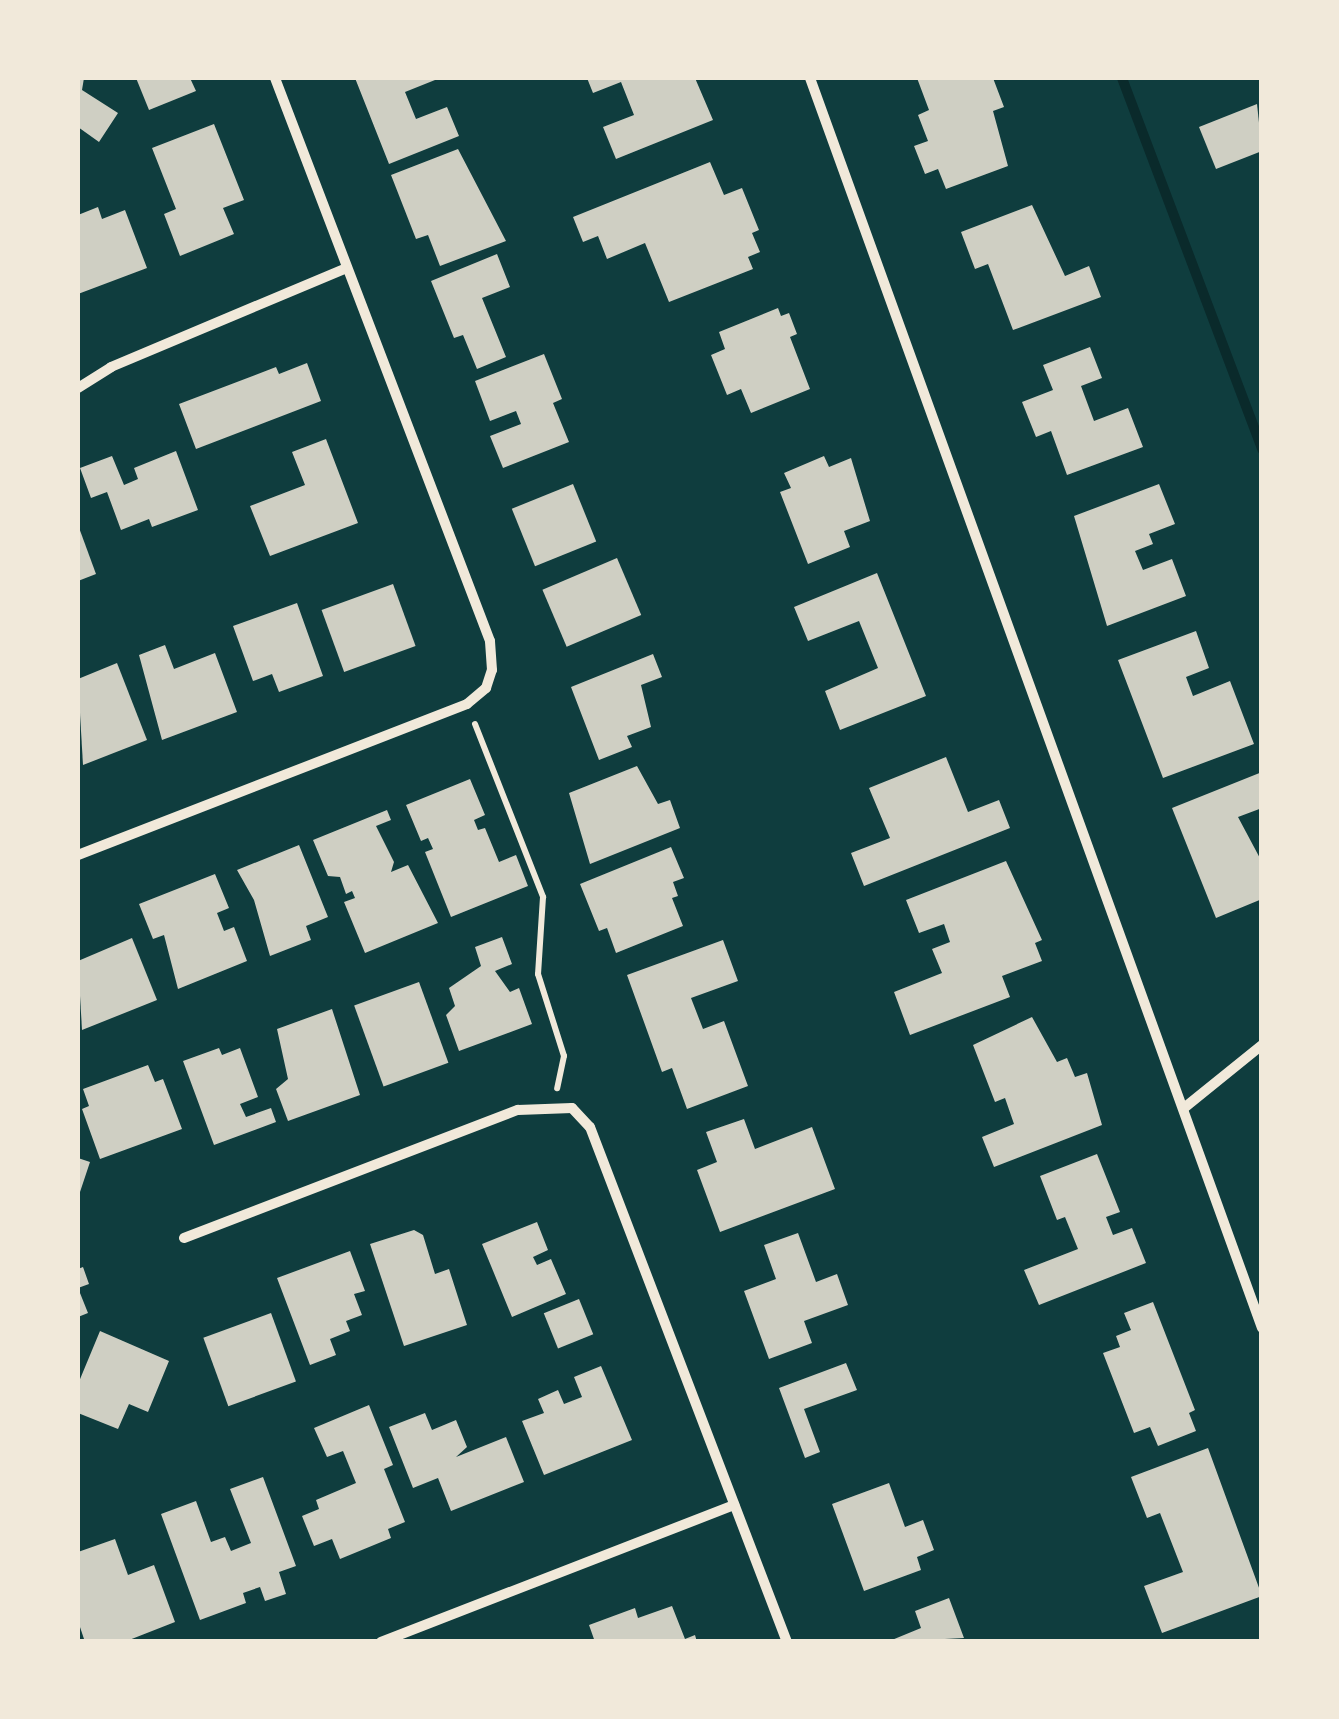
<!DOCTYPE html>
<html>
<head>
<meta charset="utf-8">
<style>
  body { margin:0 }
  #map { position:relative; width:1339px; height:1719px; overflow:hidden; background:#0f3d3e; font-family:"IBM Plex Sans",sans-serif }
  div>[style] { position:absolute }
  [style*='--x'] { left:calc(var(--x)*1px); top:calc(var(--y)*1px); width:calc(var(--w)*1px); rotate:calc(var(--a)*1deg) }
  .stream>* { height:10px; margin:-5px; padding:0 5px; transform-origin:5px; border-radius:5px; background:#0a2a2b }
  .building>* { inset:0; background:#cfcfc3; transform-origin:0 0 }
  .path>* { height:6px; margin:-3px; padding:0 3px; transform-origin:3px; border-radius:3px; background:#f1e9da }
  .minor>* { height:10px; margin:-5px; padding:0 5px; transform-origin:5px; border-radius:5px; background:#f1e9da }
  span { translate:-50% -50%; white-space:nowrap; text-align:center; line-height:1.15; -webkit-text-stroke:8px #f1e9da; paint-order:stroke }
  .frame { position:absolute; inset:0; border:80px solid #f1e9da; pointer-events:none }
</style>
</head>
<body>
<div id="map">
  <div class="stream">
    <i style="--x:1122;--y:78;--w:397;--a:69.3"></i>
  </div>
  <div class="building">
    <i style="clip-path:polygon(78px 78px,84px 78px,82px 90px,118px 113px,99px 142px,78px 127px)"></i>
    <i style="clip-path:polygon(136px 78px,190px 78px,196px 91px,149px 110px)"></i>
    <i style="clip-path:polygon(355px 78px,440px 78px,405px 92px,416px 119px,447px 107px,459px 136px,389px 164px)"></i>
    <i style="clip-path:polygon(587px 78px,695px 78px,713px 120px,616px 159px,603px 127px,634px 115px,621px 82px,593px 93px)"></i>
    <i style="clip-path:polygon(917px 78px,993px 78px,1004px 107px,993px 111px,1008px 166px,946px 189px,938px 169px,925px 174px,914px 146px,928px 141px,918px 115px,929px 110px)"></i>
    <i style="clip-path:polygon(1257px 104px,1262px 151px,1216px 169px,1199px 127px)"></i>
    <i style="clip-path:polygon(214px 124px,244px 200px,223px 208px,234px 234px,180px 256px,164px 214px,176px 209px,152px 148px)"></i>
    <i style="clip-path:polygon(458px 149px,506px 241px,440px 266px,428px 235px,416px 239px,391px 175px)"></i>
    <i style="clip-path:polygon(710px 162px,724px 195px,742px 188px,759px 230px,752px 233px,760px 252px,748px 257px,753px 269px,669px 302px,645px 243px,607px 259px,598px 236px,583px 242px,573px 217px)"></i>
    <i style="clip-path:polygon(1032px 205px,1065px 276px,1089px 266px,1101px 297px,1013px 330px,988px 264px,975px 269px,961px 232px)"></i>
    <i style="clip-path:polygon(98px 207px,102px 219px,125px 210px,147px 268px,78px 294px,78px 215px)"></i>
    <i style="clip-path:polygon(497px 254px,510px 287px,482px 298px,506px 357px,477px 369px,463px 335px,454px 338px,431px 281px)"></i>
    <i style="clip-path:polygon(778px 308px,781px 316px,789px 313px,797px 334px,790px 337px,810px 389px,751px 413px,741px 389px,727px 395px,711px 355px,725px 349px,719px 332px)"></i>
    <i style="clip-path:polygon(1090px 347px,1102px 378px,1081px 386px,1094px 421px,1128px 408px,1143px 447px,1067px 475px,1051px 431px,1036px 437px,1022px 402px,1053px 390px,1043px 365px)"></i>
    <i style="clip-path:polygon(544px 354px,562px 399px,553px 403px,569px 442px,503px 468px,490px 436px,521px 424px,516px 411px,490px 421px,475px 381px)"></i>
    <i style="clip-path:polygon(307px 363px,321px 401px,196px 449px,179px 404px,276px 367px,279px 374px)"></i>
    <i style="clip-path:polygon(326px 439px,358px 523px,270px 556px,250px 506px,305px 485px,292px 452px)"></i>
    <i style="clip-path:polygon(176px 451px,198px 510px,152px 527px,149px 519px,121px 530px,107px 492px,91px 498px,80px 468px,112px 456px,124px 485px,138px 479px,134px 468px)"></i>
    <i style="clip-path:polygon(824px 456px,829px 467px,851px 458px,870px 521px,844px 531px,850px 547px,808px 564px,780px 492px,791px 488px,784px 473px)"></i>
    <i style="left:573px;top:484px;width:62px;height:66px;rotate:68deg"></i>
    <i style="clip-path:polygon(1159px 484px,1175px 524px,1149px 534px,1153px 544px,1135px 551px,1143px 570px,1172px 559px,1186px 596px,1107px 626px,1074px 516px)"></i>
    <i style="clip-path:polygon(78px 525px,96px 574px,78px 581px)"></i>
    <i style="left:617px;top:558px;width:62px;height:81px;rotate:67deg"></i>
    <i style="clip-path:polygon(877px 573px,926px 696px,840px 730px,825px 691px,878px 668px,859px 621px,808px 641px,794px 607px)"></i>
    <i style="left:393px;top:584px;width:66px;height:76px;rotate:70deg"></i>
    <i style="clip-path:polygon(297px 603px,323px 676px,279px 692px,272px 674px,253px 681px,233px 626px)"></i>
    <i style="clip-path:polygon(1196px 631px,1209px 668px,1186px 677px,1193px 696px,1230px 681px,1254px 744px,1163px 778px,1118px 660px)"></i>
    <i style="clip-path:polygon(165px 645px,174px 669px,215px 653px,237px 712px,162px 740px,139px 655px)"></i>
    <i style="clip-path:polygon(653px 654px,662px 677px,641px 685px,651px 727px,627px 736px,632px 747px,599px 760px,571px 687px)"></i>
    <i style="clip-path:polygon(117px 663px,147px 740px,83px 765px,78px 679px)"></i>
    <i style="clip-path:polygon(946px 757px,968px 812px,999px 800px,1010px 828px,864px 886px,851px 853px,890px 838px,869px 788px)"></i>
    <i style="clip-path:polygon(637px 766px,658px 804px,670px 800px,680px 828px,590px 864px,569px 793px)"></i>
    <i style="clip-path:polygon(1262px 772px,1262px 808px,1238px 817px,1262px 862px,1262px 899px,1216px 918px,1172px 808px)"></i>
    <i style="clip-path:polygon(470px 779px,485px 815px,474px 820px,478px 830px,485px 828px,499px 862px,516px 855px,528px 886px,451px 917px,425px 852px,433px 849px,428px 838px,421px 841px,406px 805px)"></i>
    <i style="clip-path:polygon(387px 810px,391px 820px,376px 826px,394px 862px,391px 872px,408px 865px,438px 923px,365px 953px,344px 902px,355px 898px,352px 891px,346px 894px,340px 877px,328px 876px,313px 840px)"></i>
    <i style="clip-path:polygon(299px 845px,328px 917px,306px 926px,311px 940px,270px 956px,254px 900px,237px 870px)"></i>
    <i style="clip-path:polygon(671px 847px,684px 878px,673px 882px,678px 896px,672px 898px,683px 926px,616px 953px,607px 928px,599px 931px,580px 884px)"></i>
    <i style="clip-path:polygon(1006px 861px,1042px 940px,1035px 943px,1042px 961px,1002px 976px,1010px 997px,910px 1035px,894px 992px,942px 973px,932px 949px,950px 942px,944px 924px,919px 933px,906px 900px)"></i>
    <i style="clip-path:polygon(215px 874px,229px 908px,217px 913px,224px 931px,234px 927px,247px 961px,178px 989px,164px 935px,153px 939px,139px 904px)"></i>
    <i style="clip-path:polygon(502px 937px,512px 964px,495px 971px,510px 992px,519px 988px,532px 1024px,459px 1051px,446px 1015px,455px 1006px,449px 988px,481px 966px,475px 947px)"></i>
    <i style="clip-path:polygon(132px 938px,157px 1000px,82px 1030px,78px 961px)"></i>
    <i style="clip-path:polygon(723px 940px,738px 981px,691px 998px,703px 1029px,724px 1021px,748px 1086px,687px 1109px,672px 1068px,662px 1072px,627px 975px)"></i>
    <i style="left:419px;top:982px;width:86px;height:69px;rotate:70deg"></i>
    <i style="clip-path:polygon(332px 1009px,360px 1095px,288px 1121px,276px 1089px,288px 1079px,277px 1029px)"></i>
    <i style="clip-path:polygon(1032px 1017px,1057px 1062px,1067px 1058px,1075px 1077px,1087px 1073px,1102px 1125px,994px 1167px,982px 1137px,1014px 1124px,1005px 1098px,995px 1102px,973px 1045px)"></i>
    <i style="clip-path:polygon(219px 1048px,222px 1055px,240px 1048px,258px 1097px,240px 1104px,246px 1117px,271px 1108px,276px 1122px,214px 1145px,183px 1061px)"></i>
    <i style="clip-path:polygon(148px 1065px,155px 1082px,163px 1079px,182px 1129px,100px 1159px,82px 1109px,89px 1106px,83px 1089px)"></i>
    <i style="clip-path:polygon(744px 1119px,755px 1149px,812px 1127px,835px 1189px,720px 1232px,697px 1170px,717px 1162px,706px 1132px)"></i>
    <i style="clip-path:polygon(1097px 1154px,1120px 1212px,1106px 1217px,1113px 1235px,1132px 1228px,1146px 1263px,1039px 1305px,1024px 1270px,1078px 1249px,1065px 1217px,1057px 1220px,1040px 1176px)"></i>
    <i style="clip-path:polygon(78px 1158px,90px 1162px,78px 1198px)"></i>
    <i style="clip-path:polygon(537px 1222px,548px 1250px,533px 1257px,537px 1265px,551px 1259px,566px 1294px,512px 1317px,482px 1244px)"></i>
    <i style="clip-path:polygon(414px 1230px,423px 1235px,435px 1274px,449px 1269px,467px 1325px,404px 1346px,370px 1244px)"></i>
    <i style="clip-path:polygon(798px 1233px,816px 1282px,837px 1274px,848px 1305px,804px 1321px,812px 1343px,769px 1359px,744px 1291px,776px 1279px,764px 1245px)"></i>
    <i style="clip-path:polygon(350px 1251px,365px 1291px,354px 1294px,362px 1315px,346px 1321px,350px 1331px,330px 1339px,336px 1355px,310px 1365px,277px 1278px)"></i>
    <i style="clip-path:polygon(83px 1267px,89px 1284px,78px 1288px,88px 1313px,78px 1317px,78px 1269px)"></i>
    <i style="left:579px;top:1299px;width:38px;height:38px;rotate:68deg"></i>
    <i style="clip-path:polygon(1153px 1302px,1195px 1410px,1189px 1413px,1196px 1431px,1158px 1446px,1150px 1427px,1134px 1433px,1103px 1353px,1120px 1347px,1116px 1336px,1131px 1330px,1124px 1313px)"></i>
    <i style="left:271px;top:1313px;width:73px;height:72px;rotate:70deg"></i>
    <i style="clip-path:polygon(100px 1331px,169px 1361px,148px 1412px,129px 1404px,118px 1429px,78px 1413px,78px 1384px)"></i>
    <i style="clip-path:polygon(846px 1363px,857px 1390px,804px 1409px,820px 1452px,805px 1458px,779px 1388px)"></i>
    <i style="clip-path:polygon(601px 1366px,632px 1440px,544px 1475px,522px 1421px,544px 1413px,538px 1399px,558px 1390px,564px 1404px,582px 1397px,574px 1377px)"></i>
    <i style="clip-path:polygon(369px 1405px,393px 1465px,384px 1469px,405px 1522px,388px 1529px,391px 1538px,340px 1559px,332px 1539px,314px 1546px,302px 1516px,319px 1509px,316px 1500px,356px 1483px,343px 1451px,327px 1457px,314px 1428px)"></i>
    <i style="clip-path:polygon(425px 1413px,432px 1430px,456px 1420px,467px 1447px,456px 1457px,506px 1437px,524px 1482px,451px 1511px,438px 1478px,413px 1488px,389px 1427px)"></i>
    <i style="clip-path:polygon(1208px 1448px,1262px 1596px,1162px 1633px,1144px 1586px,1183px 1572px,1160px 1513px,1147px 1518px,1131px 1477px)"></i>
    <i style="clip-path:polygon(263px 1477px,296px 1566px,279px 1572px,286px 1594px,265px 1601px,260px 1587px,243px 1593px,246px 1603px,200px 1620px,161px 1514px,196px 1501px,211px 1542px,225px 1537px,231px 1551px,251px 1543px,230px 1489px)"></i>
    <i style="clip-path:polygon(889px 1483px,905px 1527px,923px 1520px,934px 1550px,917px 1557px,921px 1570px,864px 1591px,832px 1504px)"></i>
    <i style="clip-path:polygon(115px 1539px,128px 1575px,154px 1565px,175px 1622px,124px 1642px,85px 1642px,78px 1621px,78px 1552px)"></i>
    <i style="clip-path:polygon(949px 1598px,964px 1638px,887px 1642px,921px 1628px,915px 1611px)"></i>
    <i style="clip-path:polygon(672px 1606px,685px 1639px,695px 1635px,697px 1642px,595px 1642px,589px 1625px,635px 1608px,638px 1618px)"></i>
  </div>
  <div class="path">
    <i style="--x:475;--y:724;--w:186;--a:68.5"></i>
    <i style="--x:543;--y:897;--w:77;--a:93.7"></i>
    <i style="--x:538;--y:974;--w:86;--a:72.4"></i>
    <i style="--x:564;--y:1056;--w:33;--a:102"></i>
  </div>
  <div class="minor">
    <i style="--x:810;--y:78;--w:1329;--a:70.12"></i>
    <i style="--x:78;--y:388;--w:39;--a:-32"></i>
    <i style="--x:111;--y:367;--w:256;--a:-22.8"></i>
    <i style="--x:78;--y:855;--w:417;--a:-21.2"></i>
    <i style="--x:467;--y:704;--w:25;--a:-40"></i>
    <i style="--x:486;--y:688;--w:19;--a:-72"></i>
    <i style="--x:492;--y:670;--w:29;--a:-94"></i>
    <i style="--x:490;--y:641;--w:603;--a:-110.9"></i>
    <i style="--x:1184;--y:1108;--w:100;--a:-38.9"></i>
    <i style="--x:184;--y:1238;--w:358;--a:-21"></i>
    <i style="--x:518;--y:1110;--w:54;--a:-2.1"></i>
    <i style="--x:572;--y:1108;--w:26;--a:47"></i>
    <i style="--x:590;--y:1127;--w:551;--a:69.07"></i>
    <i style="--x:381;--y:1642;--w:379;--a:-21.2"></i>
  </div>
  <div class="frame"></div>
</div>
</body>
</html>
